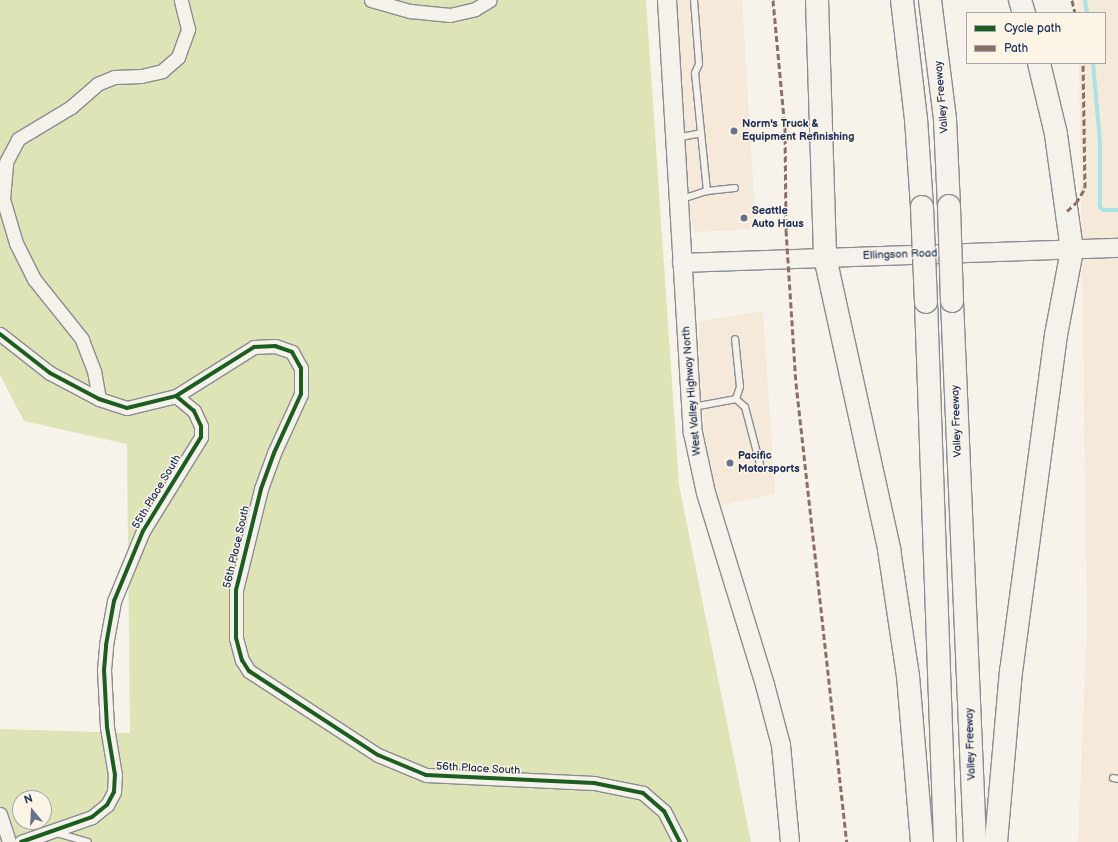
<!DOCTYPE html>
<html>
<head>
<meta charset="utf-8">
<style>
  body { margin:0 }
  #map { position:relative; width:1118px; height:842px; overflow:hidden; background:#f7f3ea; font-family:"Balsamiq Sans",sans-serif }
  div>[style] { position:absolute }
  [style*='--x'] { left:calc(var(--x)*1px); top:calc(var(--y)*1px); width:calc(var(--w)*1px); rotate:calc(var(--a)*1deg) }
  .built>* { inset:0; background:#f5eada }
  .green>* { inset:0; background:#dee4b6 }
  .stream>* { height:4px; margin:-2px; padding:0 2px; transform-origin:2px; border-radius:2px; background:#abe3e4 }
  .roads { filter:drop-shadow(1px 0 #8a8c91) drop-shadow(-1px 0 #8a8c91) drop-shadow(0 1px #8a8c91) drop-shadow(0 -1px #8a8c91) }
  .service>* { height:6px; margin:-3px; padding:0 3px; transform-origin:3px; border-radius:3px; background:#f5f2ec }
  .minor>* { height:13px; margin:-6.5px; padding:0 6.5px; transform-origin:6.5px; border-radius:6.5px; background:#f5f2ec }
  .secondary>* { height:18px; margin:-9px; padding:0 9px; transform-origin:9px; border-radius:9px; background:#f5f2ec }
  .motorway>* { height:22px; margin:-11px; padding:0 11px; transform-origin:11px; border-radius:11px; background:#f5f2ec }
  .bridges { filter:drop-shadow(1px 0 #8a8c91) drop-shadow(-1px 0 #8a8c91) drop-shadow(0 1px #8a8c91) drop-shadow(0 -1px #8a8c91) }
  .motorway-bridge>* { height:22px; margin:-11px; padding:0 11px; transform-origin:11px; border-radius:11px; background:#f5f2ec }
  .quiet>* { height:3px; margin-top:-1.5px; transform-origin:0; background:repeating-linear-gradient(90deg,#8d6e63 0 6px,transparent 0 9px) }
  .cycleway>* { height:4px; margin:-2px; padding:0 2px; transform-origin:2px; border-radius:2px; background:#1b5e20 }
  .dots>* { width:11px; height:11px; translate:-50% -50%; box-sizing:border-box; border:2px solid #fcf5e5; border-radius:50% }
  span { translate:-50% -50%; white-space:nowrap; text-align:center; line-height:1.15; -webkit-text-stroke:3px #fcf5e5; paint-order:stroke }
  .street-label { font-size:11px; color:#1b2f5e }
  .poi-label { font-size:11px; color:#1b2f5e; font-weight:700 }
  .left { translate:0 -50%; text-align:left }
  .legend { position:absolute; left:966px; top:12px; width:140px; height:52px; box-sizing:border-box; background:#fcf5e5; border:1px solid #a2a6af; margin:0; padding:5px 7px; list-style:none; font-size:12px; color:#1b2f5e }
  .legend li { display:flex; align-items:center; gap:8px; height:20px }
  .legend b { width:20px; border:1px solid #a2a6af }
  .north { position:absolute; left:12px; top:790px; width:40px; height:40px; box-sizing:border-box; background:#fcf5e5; border:1px solid #a2a6af; border-radius:50%; rotate:342deg; font-size:11px; font-weight:700; line-height:16px; text-align:center; color:#1b2f5e }
  .north::after { content:''; display:block; margin:auto; width:14px; height:18px; background:#68748f; clip-path:polygon(50% 0,100% 100%,50% 72%,0 100%) }
</style>
</head>
<body>
<div id="map">
  <div class="built">
    <i style="clip-path:polygon(676px 0,742px 0,756px 229px,695px 232px,688px 209px,679px 84px)"></i>
    <i style="clip-path:polygon(1078px 0,1118px 0,1118px 842px,1078px 842px,1087px 623px,1079px 63px,1105px 63px,1105px 13px,1078px 13px)"></i>
    <i style="clip-path:polygon(763px 311px,775px 494px,719px 506px,708px 469px,700px 383px,699px 321px)"></i>
  </div>
  <div class="green">
    <i style="clip-path:polygon(evenodd,0 0,646px 0,679px 485px,751px 842px,0 842px,0 729px,130px 733px,127px 444px,24px 421px,0 375px,0 0,20px 798px,44px 798px,44px 822px,20px 822px,20px 798px)"></i>
  </div>
  <div class="stream">
    <i style="--x:1085;--y:0;--w:13;--a:81"></i>
    <i style="--x:1093;--y:63;--w:78;--a:84.9"></i>
    <i style="--x:1100;--y:141;--w:66;--a:90"></i>
    <i style="--x:1100;--y:207;--w:4;--a:45"></i>
    <i style="--x:1103;--y:210;--w:15;--a:0"></i>
  </div>
  <div class="roads">
    <div class="service">
      <i style="--x:694;--y:0;--w:64;--a:85.5"></i>
      <i style="--x:699;--y:64;--w:10;--a:114"></i>
      <i style="--x:695;--y:73;--w:119;--a:84.2"></i>
      <i style="--x:676;--y:138;--w:25;--a:-11"></i>
      <i style="--x:682;--y:199;--w:26;--a:-18"></i>
      <i style="--x:707;--y:191;--w:28;--a:-6"></i>
      <i style="--x:736;--y:399;--w:12;--a:42"></i>
      <i style="--x:745;--y:407;--w:63;--a:75.3"></i>
      <i style="--x:693;--y:407;--w:44;--a:-10.5"></i>
      <i style="--x:736;--y:399;--w:13;--a:-72"></i>
      <i style="--x:740;--y:387;--w:48;--a:-95.9"></i>
      <i style="--x:1113;--y:778;--w:5;--a:11"></i>
      <i style="--x:53;--y:832;--w:36;--a:16"></i>
    </div>
    <div class="minor">
      <i style="--x:371;--y:0;--w:41;--a:15.8"></i>
      <i style="--x:410;--y:11;--w:40;--a:5.7"></i>
      <i style="--x:450;--y:15;--w:26;--a:-13"></i>
      <i style="--x:475;--y:9;--w:17;--a:-31"></i>
      <i style="--x:0;--y:334;--w:63;--a:38"></i>
      <i style="--x:50;--y:373;--w:55;--a:28"></i>
      <i style="--x:99;--y:399;--w:29;--a:18"></i>
      <i style="--x:127;--y:408;--w:50;--a:-13.8"></i>
      <i style="--x:176;--y:396;--w:92;--a:-32.1"></i>
      <i style="--x:254;--y:347;--w:21;--a:-3"></i>
      <i style="--x:275;--y:346;--w:18;--a:19"></i>
      <i style="--x:292;--y:352;--w:18;--a:61"></i>
      <i style="--x:301;--y:368;--w:26;--a:90"></i>
      <i style="--x:301;--y:394;--w:65;--a:114.6"></i>
      <i style="--x:274;--y:453;--w:38;--a:110"></i>
      <i style="--x:261;--y:489;--w:104;--a:103.9"></i>
      <i style="--x:236;--y:590;--w:48;--a:90"></i>
      <i style="--x:236;--y:638;--w:23;--a:75"></i>
      <i style="--x:242;--y:660;--w:13;--a:58"></i>
      <i style="--x:249;--y:671;--w:154;--a:33.1"></i>
      <i style="--x:378;--y:755;--w:52;--a:22.6"></i>
      <i style="--x:426;--y:775;--w:168;--a:2.7"></i>
      <i style="--x:594;--y:783;--w:50;--a:11.5"></i>
      <i style="--x:643;--y:793;--w:28;--a:41"></i>
      <i style="--x:664;--y:811;--w:35;--a:63"></i>
      <i style="--x:99;--y:399;--w:28;--a:-100"></i>
      <i style="--x:94;--y:371;--w:34;--a:-111"></i>
      <i style="--x:82;--y:339;--w:77;--a:-128.7"></i>
      <i style="--x:34;--y:279;--w:40;--a:-116.6"></i>
      <i style="--x:16;--y:243;--w:46;--a:-106.5"></i>
      <i style="--x:3;--y:199;--w:37;--a:-85"></i>
      <i style="--x:6;--y:162;--w:26;--a:-62"></i>
      <i style="--x:18;--y:139;--w:62;--a:-31.1"></i>
      <i style="--x:71;--y:107;--w:35;--a:-41"></i>
      <i style="--x:97;--y:84;--w:18;--a:-22"></i>
      <i style="--x:114;--y:77;--w:27;--a:-2"></i>
      <i style="--x:141;--y:76;--w:22;--a:-13"></i>
      <i style="--x:162;--y:71;--w:21;--a:-41"></i>
      <i style="--x:178;--y:57;--w:30;--a:-70"></i>
      <i style="--x:188;--y:29;--w:30;--a:-104"></i>
      <i style="--x:0;--y:814;--w:29;--a:72"></i>
      <i style="--x:21;--y:842;--w:75;--a:-19.4"></i>
      <i style="--x:92;--y:817;--w:19;--a:-39"></i>
      <i style="--x:107;--y:805;--w:15;--a:-62"></i>
      <i style="--x:114;--y:792;--w:17;--a:-87"></i>
      <i style="--x:115;--y:775;--w:49;--a:-99.5"></i>
      <i style="--x:107;--y:727;--w:57;--a:-93"></i>
      <i style="--x:104;--y:670;--w:25;--a:-85"></i>
      <i style="--x:106;--y:645;--w:45;--a:-79.7"></i>
      <i style="--x:114;--y:601;--w:76;--a:-67.5"></i>
      <i style="--x:143;--y:531;--w:110;--a:-58.3"></i>
      <i style="--x:201;--y:437;--w:11;--a:-90"></i>
      <i style="--x:201;--y:426;--w:17;--a:-115"></i>
      <i style="--x:194;--y:411;--w:23;--a:-140"></i>
    </div>
    <div class="secondary">
      <i style="--x:667;--y:0;--w:434;--a:86.6"></i>
      <i style="--x:693;--y:433;--w:61;--a:77.8"></i>
      <i style="--x:706;--y:493;--w:201;--a:72.9"></i>
      <i style="--x:765;--y:685;--w:62;--a:75.1"></i>
      <i style="--x:781;--y:745;--w:97;--a:84.7"></i>
      <i style="--x:682;--y:263;--w:436;--a:-2"></i>
    </div>
    <div class="motorway">
      <i style="--x:817;--y:0;--w:257;--a:88.2"></i>
      <i style="--x:825;--y:257;--w:299;--a:77.6"></i>
      <i style="--x:889;--y:549;--w:128;--a:81.5"></i>
      <i style="--x:908;--y:676;--w:167;--a:85.2"></i>
      <i style="--x:902;--y:0;--w:120;--a:83.3"></i>
      <i style="--x:916;--y:119;--w:88;--a:86.1"></i>
      <i style="--x:930;--y:0;--w:120;--a:82.8"></i>
      <i style="--x:945;--y:119;--w:87;--a:87.4"></i>
      <i style="--x:1020;--y:0;--w:14;--a:73"></i>
      <i style="--x:952;--y:301;--w:541;--a:87.57"></i>
      <i style="--x:926;--y:302;--w:540;--a:87.98"></i>
      <i style="--x:996;--y:842;--w:171;--a:-85"></i>
      <i style="--x:1011;--y:672;--w:340;--a:-82.4"></i>
      <i style="--x:1056;--y:335;--w:86;--a:-79.3"></i>
      <i style="--x:1072;--y:250;--w:117;--a:-97.9"></i>
      <i style="--x:1056;--y:134;--w:73;--a:-103.5"></i>
    </div>
  </div>
  <div class="bridges">
    <div class="motorway-bridge">
      <i style="--x:949;--y:206;--w:95;--a:88.2"></i>
      <i style="--x:922;--y:207;--w:95;--a:87.6"></i>
    </div>
  </div>
  <div class="quiet">
    <i style="--x:773;--y:0;--w:130;--a:84.7"></i>
    <i style="--x:785;--y:129;--w:101;--a:89.4"></i>
    <i style="--x:786;--y:230;--w:153;--a:86.3"></i>
    <i style="--x:796;--y:383;--w:462;--a:83.7"></i>
    <i style="--x:1072;--y:0;--w:13;--a:77"></i>
    <i style="--x:1067;--y:211;--w:12;--a:-42"></i>
    <i style="--x:1076;--y:203;--w:17;--a:-59"></i>
    <i style="--x:1085;--y:188;--w:125;--a:-90.9"></i>
  </div>
  <div class="cycleway">
    <i style="--x:0;--y:334;--w:63;--a:38"></i>
    <i style="--x:50;--y:373;--w:55;--a:28"></i>
    <i style="--x:99;--y:399;--w:29;--a:18"></i>
    <i style="--x:127;--y:408;--w:50;--a:-13.8"></i>
    <i style="--x:176;--y:396;--w:92;--a:-32.1"></i>
    <i style="--x:254;--y:347;--w:21;--a:-3"></i>
    <i style="--x:275;--y:346;--w:18;--a:19"></i>
    <i style="--x:292;--y:352;--w:18;--a:61"></i>
    <i style="--x:301;--y:368;--w:26;--a:90"></i>
    <i style="--x:301;--y:394;--w:65;--a:114.6"></i>
    <i style="--x:274;--y:453;--w:38;--a:110"></i>
    <i style="--x:261;--y:489;--w:104;--a:103.9"></i>
    <i style="--x:236;--y:590;--w:48;--a:90"></i>
    <i style="--x:236;--y:638;--w:23;--a:75"></i>
    <i style="--x:242;--y:660;--w:13;--a:58"></i>
    <i style="--x:249;--y:671;--w:154;--a:33.1"></i>
    <i style="--x:378;--y:755;--w:52;--a:22.6"></i>
    <i style="--x:426;--y:775;--w:168;--a:2.7"></i>
    <i style="--x:594;--y:783;--w:50;--a:11.5"></i>
    <i style="--x:643;--y:793;--w:28;--a:41"></i>
    <i style="--x:664;--y:811;--w:35;--a:63"></i>
    <i style="--x:21;--y:842;--w:75;--a:-19.4"></i>
    <i style="--x:92;--y:817;--w:19;--a:-39"></i>
    <i style="--x:107;--y:805;--w:15;--a:-62"></i>
    <i style="--x:114;--y:792;--w:17;--a:-87"></i>
    <i style="--x:115;--y:775;--w:49;--a:-99.5"></i>
    <i style="--x:107;--y:727;--w:57;--a:-93"></i>
    <i style="--x:104;--y:670;--w:25;--a:-85"></i>
    <i style="--x:106;--y:645;--w:45;--a:-79.7"></i>
    <i style="--x:114;--y:601;--w:76;--a:-67.5"></i>
    <i style="--x:143;--y:531;--w:110;--a:-58.3"></i>
    <i style="--x:201;--y:437;--w:11;--a:-90"></i>
    <i style="--x:201;--y:426;--w:17;--a:-115"></i>
    <i style="--x:194;--y:411;--w:23;--a:-140"></i>
  </div>
  <div class="dots">
    <i style="left:734px;top:131px;background:#68748f"></i>
    <i style="left:744px;top:218px;background:#68748f"></i>
    <i style="left:730px;top:463px;background:#68748f"></i>
  </div>
  <div class="street-label">
    <span style="left:942px;top:97px;rotate:-95deg">Valley Freeway</span>
    <span style="left:900px;top:255px;rotate:-2deg">Ellingson Road</span>
    <span style="left:692px;top:391px;rotate:-95deg">West Valley Highway North</span>
    <span style="left:957px;top:421px;rotate:-92deg">Valley Freeway</span>
    <span style="left:157px;top:492px;rotate:-59deg">55th Place South</span>
    <span style="left:237px;top:547px;rotate:-77deg">56th Place South</span>
    <span style="left:971px;top:744px;rotate:-92deg">Valley Freeway</span>
    <span style="left:478px;top:769px;rotate:3deg">56th Place South</span>
  </div>
  <div class="poi-label">
    <span class="left" style="left:742px;top:131px">Norm's Truck &amp;<br>Equipment Refinishing</span>
    <span class="left" style="left:752px;top:218px">Seattle<br>Auto Haus</span>
    <span class="left" style="left:738px;top:463px">Pacific<br>Motorsports</span>
  </div>
  <ul class="legend">
  <li><b style="height:5px;background:#1b5e20"></b>Cycle path</li>
  <li><b style="height:5px;background:#8d6e63"></b>Path</li>
  </ul>
  <div class="north">N</div>
</div>
</body>
</html>
